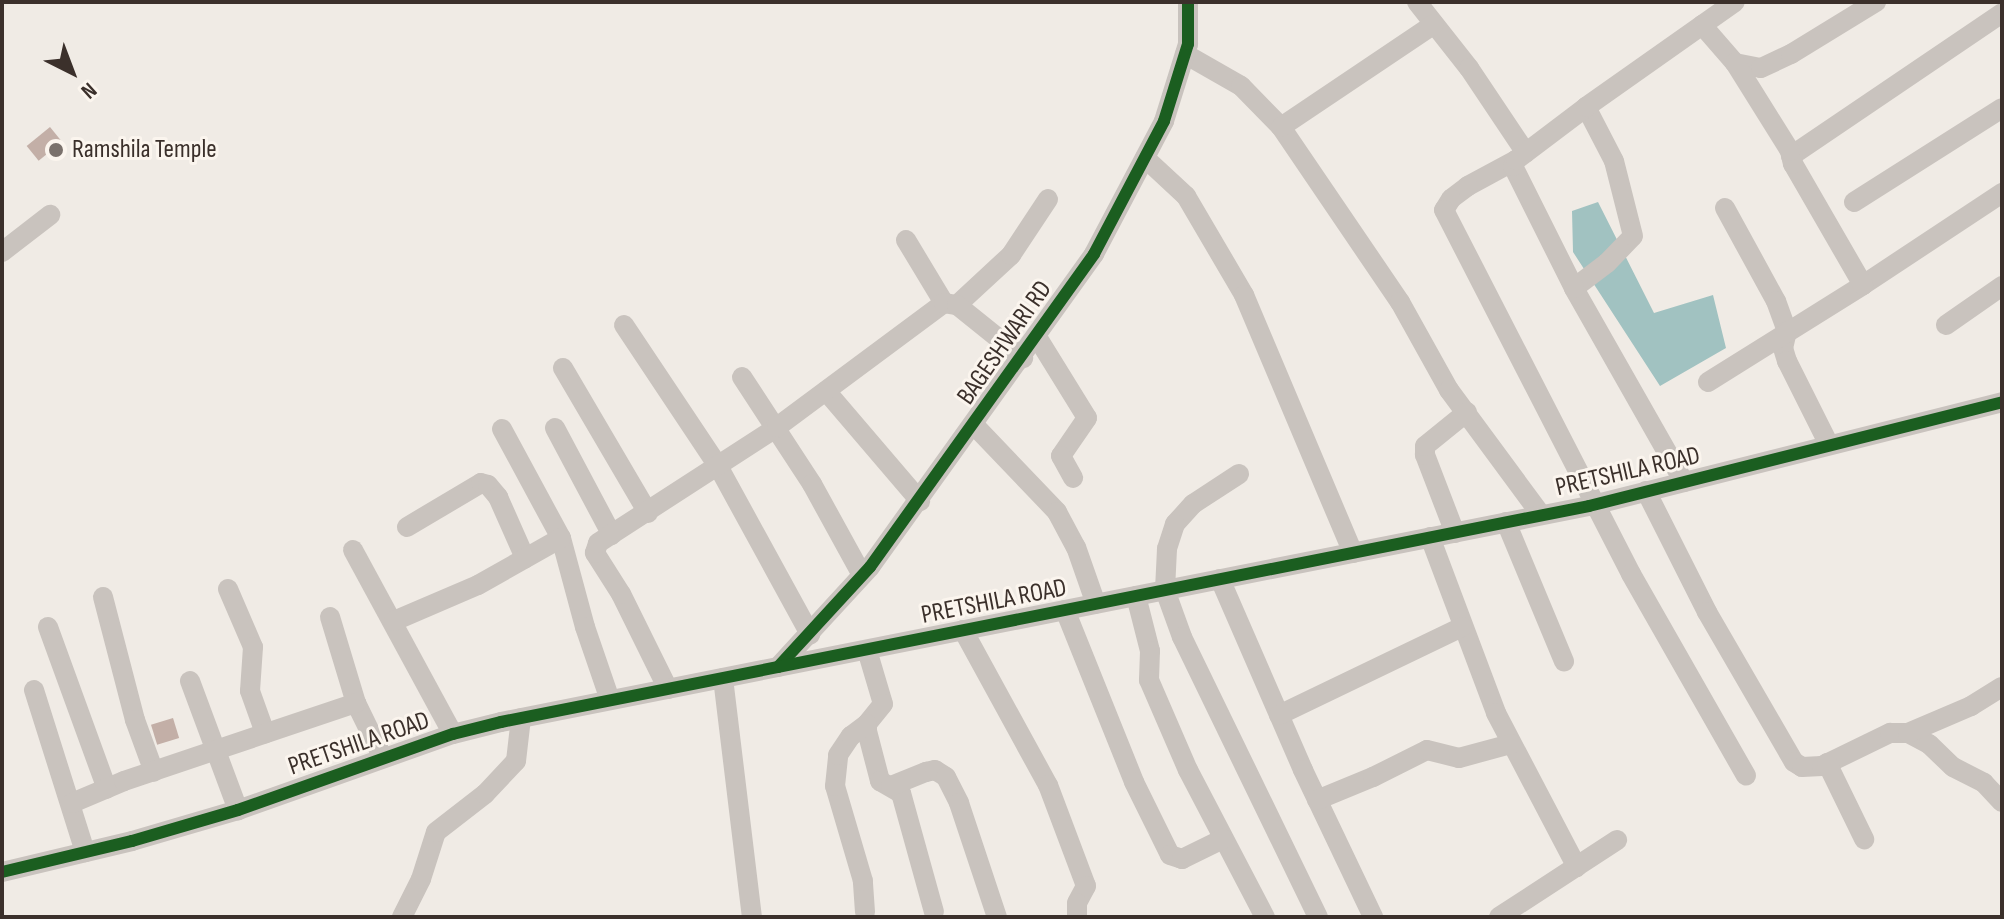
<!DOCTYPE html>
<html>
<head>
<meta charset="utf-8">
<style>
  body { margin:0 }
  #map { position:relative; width:2004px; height:919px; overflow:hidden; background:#f0ebe5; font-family:"Sofia Sans Condensed",sans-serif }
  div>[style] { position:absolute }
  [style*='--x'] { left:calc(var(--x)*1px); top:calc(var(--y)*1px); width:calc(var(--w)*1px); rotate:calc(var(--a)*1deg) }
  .water>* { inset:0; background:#a1c2c1 }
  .building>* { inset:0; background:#c3afa7; transform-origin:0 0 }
  .minor>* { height:20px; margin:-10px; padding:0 10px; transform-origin:10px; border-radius:10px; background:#c9c3be }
  .cycleway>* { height:12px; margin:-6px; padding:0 6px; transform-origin:6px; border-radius:6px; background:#1b5e20 }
  .dots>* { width:22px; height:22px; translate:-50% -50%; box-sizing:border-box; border:4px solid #fbf5ee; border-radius:50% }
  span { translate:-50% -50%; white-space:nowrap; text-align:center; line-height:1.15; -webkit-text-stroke:6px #fbf5ee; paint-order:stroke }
  .poi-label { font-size:26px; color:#3b302b }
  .left { translate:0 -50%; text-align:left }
  .street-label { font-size:26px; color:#3b302b }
  .frame { position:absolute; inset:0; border:4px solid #3b302b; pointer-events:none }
  .north { position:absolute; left:32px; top:32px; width:80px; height:80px; -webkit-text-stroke:6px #fbf5ee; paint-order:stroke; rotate:138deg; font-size:22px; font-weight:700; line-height:32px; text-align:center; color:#3b302b }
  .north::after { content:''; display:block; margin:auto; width:28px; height:36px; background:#3b302b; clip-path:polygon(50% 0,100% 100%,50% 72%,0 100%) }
</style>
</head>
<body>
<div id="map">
  <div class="water">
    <i style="clip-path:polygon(1598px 202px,1654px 313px,1713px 295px,1726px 348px,1660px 386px,1573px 252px,1572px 211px)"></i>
  </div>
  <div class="building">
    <i style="left:50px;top:127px;width:19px;height:30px;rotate:51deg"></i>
    <i style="left:173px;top:718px;width:21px;height:23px;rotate:73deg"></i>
  </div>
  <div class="minor">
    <i style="--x:1417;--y:2;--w:84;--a:51.8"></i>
    <i style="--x:1469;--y:68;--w:102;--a:56.2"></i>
    <i style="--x:1702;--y:25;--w:50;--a:49"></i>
    <i style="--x:1735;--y:63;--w:26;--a:11"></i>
    <i style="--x:1761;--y:68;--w:33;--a:-25"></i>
    <i style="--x:1791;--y:54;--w:100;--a:-31.5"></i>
    <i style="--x:1185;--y:54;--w:64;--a:29.7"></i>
    <i style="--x:1241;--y:86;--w:57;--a:45.7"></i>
    <i style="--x:1281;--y:127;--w:212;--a:55.8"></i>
    <i style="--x:1400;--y:302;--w:101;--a:60.9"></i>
    <i style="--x:1449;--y:390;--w:155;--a:53.6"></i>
    <i style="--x:1281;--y:127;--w:184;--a:-33.9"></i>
    <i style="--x:1791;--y:156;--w:255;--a:-34.1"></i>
    <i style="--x:1145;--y:158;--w:56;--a:42.8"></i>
    <i style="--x:1186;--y:196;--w:115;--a:59.6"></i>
    <i style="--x:1244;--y:295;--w:280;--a:67.1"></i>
    <i style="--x:1516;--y:160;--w:55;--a:151.6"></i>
    <i style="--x:1468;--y:186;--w:21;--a:143"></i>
    <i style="--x:1451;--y:199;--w:13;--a:122"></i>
    <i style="--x:1444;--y:210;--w:409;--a:62.8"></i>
    <i style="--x:1631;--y:574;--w:232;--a:60.3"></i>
    <i style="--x:1854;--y:202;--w:175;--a:-32.4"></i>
    <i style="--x:1725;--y:208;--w:106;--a:61.3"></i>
    <i style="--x:1776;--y:301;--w:32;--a:70"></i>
    <i style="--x:1787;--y:331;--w:17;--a:103"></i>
    <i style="--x:1783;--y:348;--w:14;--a:73"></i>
    <i style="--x:1787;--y:361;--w:94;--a:63.4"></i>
    <i style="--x:906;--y:240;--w:74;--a:58.9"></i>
    <i style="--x:2;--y:252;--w:61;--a:-37.6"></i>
    <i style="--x:1863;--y:285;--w:167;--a:-33.5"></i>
    <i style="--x:1574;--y:288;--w:41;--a:-37.1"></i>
    <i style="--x:1607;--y:263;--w:37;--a:-46"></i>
    <i style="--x:1633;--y:236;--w:77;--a:-104.2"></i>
    <i style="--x:1614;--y:161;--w:61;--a:-117.4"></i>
    <i style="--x:957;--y:305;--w:74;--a:-42.8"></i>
    <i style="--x:1011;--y:255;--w:67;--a:-56.5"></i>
    <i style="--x:624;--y:325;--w:169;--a:56.3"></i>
    <i style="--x:718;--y:466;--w:192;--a:61.3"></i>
    <i style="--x:1946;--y:325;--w:68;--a:-34.9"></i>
    <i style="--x:1037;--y:337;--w:95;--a:58.3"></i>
    <i style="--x:1087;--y:418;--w:46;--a:124.4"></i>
    <i style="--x:1061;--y:456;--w:25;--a:61"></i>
    <i style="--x:563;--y:368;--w:168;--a:59.6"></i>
    <i style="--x:742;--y:377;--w:128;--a:56.8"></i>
    <i style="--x:812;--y:484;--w:104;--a:61.2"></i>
    <i style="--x:1708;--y:382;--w:183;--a:-32"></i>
    <i style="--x:1863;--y:285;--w:140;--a:-120"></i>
    <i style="--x:1793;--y:164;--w:13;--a:-103"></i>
    <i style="--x:1790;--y:151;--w:104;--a:-122"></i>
    <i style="--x:826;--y:391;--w:145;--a:49.5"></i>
    <i style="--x:974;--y:425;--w:120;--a:46.3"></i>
    <i style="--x:1057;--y:512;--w:40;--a:62"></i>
    <i style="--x:1076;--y:547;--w:60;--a:70.7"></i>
    <i style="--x:555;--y:428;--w:121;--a:62"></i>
    <i style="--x:502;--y:429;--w:124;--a:61.6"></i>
    <i style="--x:561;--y:538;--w:92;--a:74.9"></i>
    <i style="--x:585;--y:627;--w:77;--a:71.1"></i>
    <i style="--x:1239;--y:474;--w:55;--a:146.9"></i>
    <i style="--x:1193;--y:504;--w:27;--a:132"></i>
    <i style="--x:1175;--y:524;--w:26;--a:108"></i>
    <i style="--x:1167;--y:549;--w:41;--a:92.8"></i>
    <i style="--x:1165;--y:590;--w:50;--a:70.1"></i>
    <i style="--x:1182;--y:637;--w:311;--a:64.1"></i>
    <i style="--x:1684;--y:482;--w:223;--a:-119.6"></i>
    <i style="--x:1574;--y:288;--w:136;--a:-116.6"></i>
    <i style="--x:1513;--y:166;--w:7;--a:-63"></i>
    <i style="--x:1516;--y:160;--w:88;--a:-37.1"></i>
    <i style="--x:1586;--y:107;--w:182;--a:-35.2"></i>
    <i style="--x:1646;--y:491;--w:136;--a:63.2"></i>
    <i style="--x:1707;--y:612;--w:173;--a:59.9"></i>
    <i style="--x:1794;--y:762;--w:9;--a:32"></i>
    <i style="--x:1802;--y:767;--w:20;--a:-3"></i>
    <i style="--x:1822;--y:766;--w:76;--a:-25.9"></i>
    <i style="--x:1890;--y:733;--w:18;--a:0"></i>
    <i style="--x:1908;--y:733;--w:24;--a:28"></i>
    <i style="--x:1929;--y:744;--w:33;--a:44"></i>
    <i style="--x:1953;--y:767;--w:35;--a:27"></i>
    <i style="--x:1984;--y:783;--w:26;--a:47"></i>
    <i style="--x:1506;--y:522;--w:151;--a:67.4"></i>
    <i style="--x:407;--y:527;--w:86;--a:-30.7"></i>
    <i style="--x:481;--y:483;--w:7;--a:16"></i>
    <i style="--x:488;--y:485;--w:16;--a:50"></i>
    <i style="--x:498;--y:497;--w:67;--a:66.1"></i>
    <i style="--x:1455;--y:533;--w:84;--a:-111"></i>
    <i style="--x:1425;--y:455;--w:9;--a:-90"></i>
    <i style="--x:1425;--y:446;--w:54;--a:-39"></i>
    <i style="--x:1430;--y:537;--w:188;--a:69.4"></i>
    <i style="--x:1496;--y:713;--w:174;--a:62.3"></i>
    <i style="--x:353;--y:550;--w:209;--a:61.5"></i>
    <i style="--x:1220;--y:579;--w:208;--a:66.5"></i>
    <i style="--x:1303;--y:770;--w:163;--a:64.5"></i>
    <i style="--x:228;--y:589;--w:63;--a:66.7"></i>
    <i style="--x:253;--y:647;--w:44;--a:93.9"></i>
    <i style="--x:250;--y:691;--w:45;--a:70.3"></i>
    <i style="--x:1136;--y:596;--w:57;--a:75.7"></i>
    <i style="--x:1150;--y:651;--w:29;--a:92"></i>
    <i style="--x:1149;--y:680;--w:98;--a:66.6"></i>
    <i style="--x:1188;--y:770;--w:166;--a:62.4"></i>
    <i style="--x:103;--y:597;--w:127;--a:75.4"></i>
    <i style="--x:135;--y:720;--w:55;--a:69.9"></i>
    <i style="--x:1065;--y:610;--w:185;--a:68.1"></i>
    <i style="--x:1134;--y:782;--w:81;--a:63.7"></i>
    <i style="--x:1170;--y:855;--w:13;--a:18"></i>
    <i style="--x:1182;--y:859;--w:46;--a:-26"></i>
    <i style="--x:330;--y:617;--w:90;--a:73.2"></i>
    <i style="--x:356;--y:703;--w:61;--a:63.9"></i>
    <i style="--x:394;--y:621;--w:91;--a:-23.2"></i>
    <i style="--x:478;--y:585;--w:95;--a:-29.5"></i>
    <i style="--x:48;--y:627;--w:172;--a:70"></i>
    <i style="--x:963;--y:630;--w:177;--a:61.3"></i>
    <i style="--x:1048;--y:785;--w:108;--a:69.4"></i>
    <i style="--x:1086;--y:886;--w:19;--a:118"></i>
    <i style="--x:1077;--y:903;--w:14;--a:90"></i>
    <i style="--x:867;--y:650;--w:56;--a:73.5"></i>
    <i style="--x:883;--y:704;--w:26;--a:129"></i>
    <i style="--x:867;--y:724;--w:7;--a:90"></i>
    <i style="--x:867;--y:731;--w:52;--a:75.4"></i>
    <i style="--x:880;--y:781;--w:24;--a:30"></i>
    <i style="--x:901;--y:793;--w:123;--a:74.5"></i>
    <i style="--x:778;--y:667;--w:136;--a:-47.4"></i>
    <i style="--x:870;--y:567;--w:385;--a:-54.4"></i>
    <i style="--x:1094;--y:254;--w:150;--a:-62.2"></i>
    <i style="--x:1164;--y:121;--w:81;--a:-72.7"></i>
    <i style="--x:1188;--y:44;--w:42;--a:-90"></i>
    <i style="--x:723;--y:678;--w:241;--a:83.1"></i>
    <i style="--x:190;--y:681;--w:138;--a:69.6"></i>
    <i style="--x:668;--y:689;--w:106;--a:-116.3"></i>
    <i style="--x:621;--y:594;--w:49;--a:-122.4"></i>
    <i style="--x:595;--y:553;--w:10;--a:-73"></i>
    <i style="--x:598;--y:543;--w:213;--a:-32.9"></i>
    <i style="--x:777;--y:427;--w:208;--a:-36.6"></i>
    <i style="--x:944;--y:303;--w:13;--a:9"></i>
    <i style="--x:957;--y:305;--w:85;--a:38.8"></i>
    <i style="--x:34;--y:690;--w:170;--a:72.5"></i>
    <i style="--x:1279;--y:715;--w:203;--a:-25.7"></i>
    <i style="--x:1908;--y:733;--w:69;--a:-23.2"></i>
    <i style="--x:1971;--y:706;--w:36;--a:-32"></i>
    <i style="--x:1827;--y:763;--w:85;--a:64"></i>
    <i style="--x:891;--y:786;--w:38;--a:-22"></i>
    <i style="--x:926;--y:772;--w:9;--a:-13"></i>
    <i style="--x:935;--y:770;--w:13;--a:32"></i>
    <i style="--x:946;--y:777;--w:29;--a:63"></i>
    <i style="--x:959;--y:803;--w:120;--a:71.6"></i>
    <i style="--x:1317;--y:800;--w:61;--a:-22.3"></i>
    <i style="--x:1373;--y:777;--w:60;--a:-26.6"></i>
    <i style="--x:1427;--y:750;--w:33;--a:14"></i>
    <i style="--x:1459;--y:758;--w:54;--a:-15.1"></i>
    <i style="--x:72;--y:803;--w:56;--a:-22.9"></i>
    <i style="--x:124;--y:781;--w:245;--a:-18.6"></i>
    <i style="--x:2;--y:872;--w:134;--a:-13.4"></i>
    <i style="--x:132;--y:841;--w:110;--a:-16.3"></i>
    <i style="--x:238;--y:810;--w:228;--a:-19.5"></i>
    <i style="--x:453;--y:734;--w:49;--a:-14"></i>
    <i style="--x:501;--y:722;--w:1109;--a:-11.23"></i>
    <i style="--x:1589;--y:506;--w:426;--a:-14.1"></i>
    <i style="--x:865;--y:912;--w:31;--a:-94"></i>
    <i style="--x:863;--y:881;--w:99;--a:-106.4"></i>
    <i style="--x:835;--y:786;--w:31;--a:-84"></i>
    <i style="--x:838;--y:755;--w:23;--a:-56"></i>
    <i style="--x:851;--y:736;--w:20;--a:-37"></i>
    <i style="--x:402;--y:917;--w:42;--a:-63.4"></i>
    <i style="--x:421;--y:879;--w:49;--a:-72.3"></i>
    <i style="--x:436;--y:832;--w:62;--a:-37.8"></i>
    <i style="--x:485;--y:794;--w:45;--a:-46.8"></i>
    <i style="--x:516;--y:761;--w:43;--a:-83.4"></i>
    <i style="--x:1499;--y:917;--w:141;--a:-33.1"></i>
  </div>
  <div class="cycleway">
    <i style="--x:778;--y:667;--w:136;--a:-47.4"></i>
    <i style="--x:870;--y:567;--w:385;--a:-54.4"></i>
    <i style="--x:1094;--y:254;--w:150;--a:-62.2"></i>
    <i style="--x:1164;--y:121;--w:81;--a:-72.7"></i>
    <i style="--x:1188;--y:44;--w:42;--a:-90"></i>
    <i style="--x:2;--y:872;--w:134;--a:-13.4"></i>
    <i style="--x:132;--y:841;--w:110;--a:-16.3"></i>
    <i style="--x:238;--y:810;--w:228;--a:-19.5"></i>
    <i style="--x:453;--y:734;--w:49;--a:-14"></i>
    <i style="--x:501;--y:722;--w:1109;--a:-11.23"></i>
    <i style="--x:1589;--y:506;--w:426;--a:-14.1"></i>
  </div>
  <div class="dots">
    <i style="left:56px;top:150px;background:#7a716c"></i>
  </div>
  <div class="poi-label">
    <span class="left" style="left:72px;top:150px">Ramshila Temple</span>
  </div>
  <div class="street-label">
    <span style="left:1005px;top:343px;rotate:-55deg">BAGESHWARI RD</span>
    <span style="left:1628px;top:472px;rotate:-13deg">PRETSHILA ROAD</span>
    <span style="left:994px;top:602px;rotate:-11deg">PRETSHILA ROAD</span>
    <span style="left:359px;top:744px;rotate:-19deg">PRETSHILA ROAD</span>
  </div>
  <div class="frame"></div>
  <div class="north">N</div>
</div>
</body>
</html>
